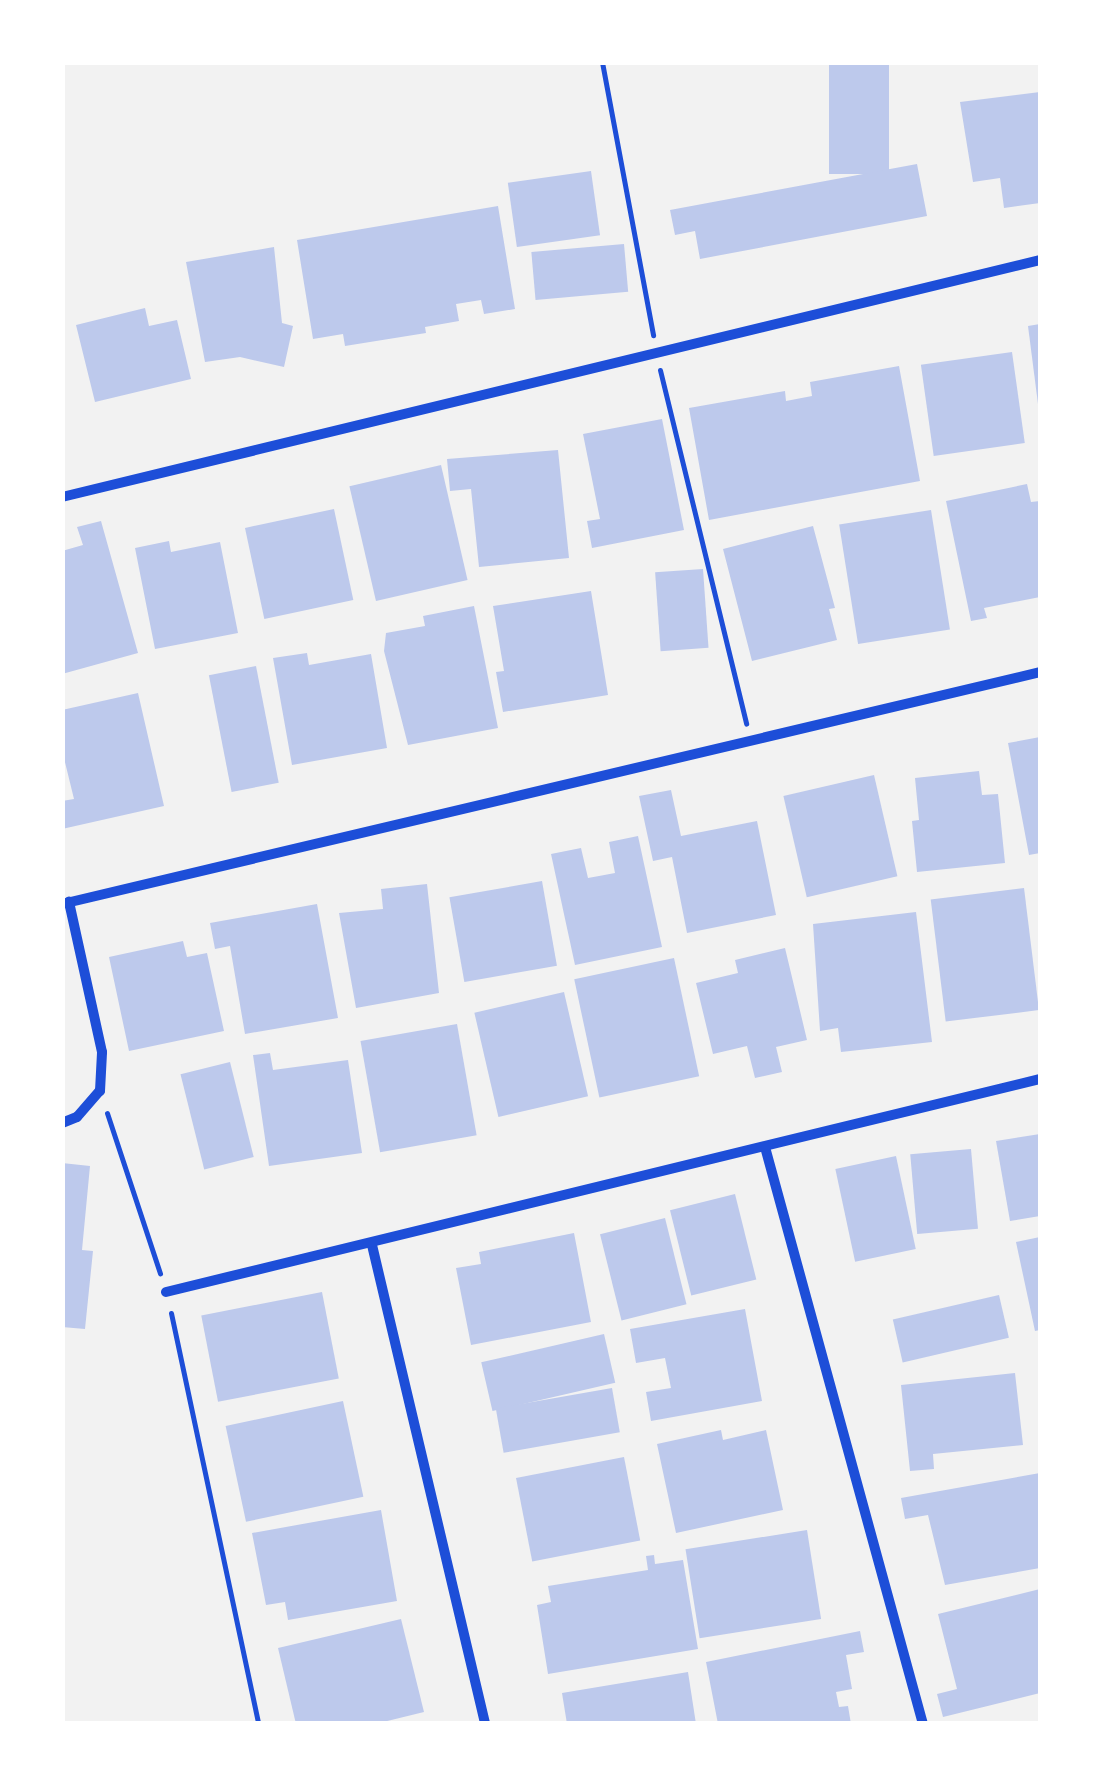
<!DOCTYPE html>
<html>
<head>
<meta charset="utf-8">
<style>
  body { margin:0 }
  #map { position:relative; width:1103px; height:1786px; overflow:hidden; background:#f2f2f2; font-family:Georgia,serif }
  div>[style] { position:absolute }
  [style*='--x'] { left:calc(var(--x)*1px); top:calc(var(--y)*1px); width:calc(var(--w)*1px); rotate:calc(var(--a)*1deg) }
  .building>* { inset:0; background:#bdc9ec; transform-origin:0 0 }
  .path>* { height:5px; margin:-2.5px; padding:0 2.5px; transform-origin:2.5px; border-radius:2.5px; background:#1d4ed8 }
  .minor>* { height:10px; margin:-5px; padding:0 5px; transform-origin:5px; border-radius:5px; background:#1d4ed8 }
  span { translate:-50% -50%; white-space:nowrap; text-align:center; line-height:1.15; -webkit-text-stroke:9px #fff; paint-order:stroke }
  .frame { position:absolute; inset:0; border:65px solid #fff; pointer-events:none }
</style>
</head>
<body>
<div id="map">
  <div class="building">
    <i style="left:829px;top:62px;width:60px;height:112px"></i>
    <i style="clip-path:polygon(1040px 92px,1040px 203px,1004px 208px,1000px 178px,973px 182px,960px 102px)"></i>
    <i style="clip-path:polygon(917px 164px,927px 216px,700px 259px,695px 231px,675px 235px,670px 210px)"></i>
    <i style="left:591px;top:171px;width:65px;height:84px;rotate:82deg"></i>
    <i style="clip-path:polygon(498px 206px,515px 309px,484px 314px,481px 300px,456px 304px,459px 321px,425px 327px,426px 333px,345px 346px,343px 334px,313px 339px,297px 240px)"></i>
    <i style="left:624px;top:244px;width:48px;height:93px;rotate:85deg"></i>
    <i style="clip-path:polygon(274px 247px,282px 323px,293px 326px,284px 367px,240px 357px,205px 362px,186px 262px)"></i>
    <i style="clip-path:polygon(145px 308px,149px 326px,177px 320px,191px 379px,95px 402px,76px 325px)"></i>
    <i style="clip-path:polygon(1040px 324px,1040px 404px,1038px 404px,1028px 326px)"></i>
    <i style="left:1012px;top:352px;width:92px;height:92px;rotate:82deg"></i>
    <i style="clip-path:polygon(899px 366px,920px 481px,709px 520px,689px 408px,785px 391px,786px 401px,812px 396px,810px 382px)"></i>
    <i style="clip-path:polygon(662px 419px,684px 530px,592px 548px,587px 521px,600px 519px,583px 434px)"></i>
    <i style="clip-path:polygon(558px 450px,569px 558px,479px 567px,471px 489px,450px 491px,447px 459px)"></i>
    <i style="left:441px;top:465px;width:118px;height:94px;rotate:77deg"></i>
    <i style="clip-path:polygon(1027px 484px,1031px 502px,1040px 501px,1040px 597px,984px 608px,987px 618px,971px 621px,946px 501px)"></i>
    <i style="left:334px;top:509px;width:93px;height:91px;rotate:78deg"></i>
    <i style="left:931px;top:510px;width:121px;height:93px;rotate:81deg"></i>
    <i style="clip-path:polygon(101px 521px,138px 653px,62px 674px,62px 551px,83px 545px,77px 527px)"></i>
    <i style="clip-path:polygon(813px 526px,835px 608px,829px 609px,837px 640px,752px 661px,723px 549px)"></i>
    <i style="clip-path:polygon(169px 541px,171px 552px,220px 542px,238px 633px,155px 649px,135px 548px)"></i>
    <i style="left:703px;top:569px;width:79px;height:48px;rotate:86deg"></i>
    <i style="clip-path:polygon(591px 591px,608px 695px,503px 712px,496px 672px,504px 671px,493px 606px)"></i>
    <i style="clip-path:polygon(474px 606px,498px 728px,408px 745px,384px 651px,386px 633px,425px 626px,423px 616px)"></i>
    <i style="clip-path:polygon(307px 653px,309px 665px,371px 654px,387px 748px,292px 765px,273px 658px)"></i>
    <i style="left:256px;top:666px;width:119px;height:48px;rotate:79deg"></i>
    <i style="clip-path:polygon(138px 693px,164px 806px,62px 829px,62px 801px,74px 799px,62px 750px,62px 710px)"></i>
    <i style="clip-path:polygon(1040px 737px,1040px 853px,1029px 855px,1008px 743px)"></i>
    <i style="clip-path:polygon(979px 771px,982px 795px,998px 794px,1005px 863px,917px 872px,912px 821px,919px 820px,915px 778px)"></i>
    <i style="left:874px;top:775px;width:104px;height:93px;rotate:77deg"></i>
    <i style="clip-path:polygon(671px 790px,681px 836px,757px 821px,776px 915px,687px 933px,672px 857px,653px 861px,639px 796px)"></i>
    <i style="clip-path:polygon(638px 836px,662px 947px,575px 965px,551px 854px,581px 848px,588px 878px,599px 876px,615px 873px,609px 842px)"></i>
    <i style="left:542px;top:881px;width:86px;height:94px;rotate:80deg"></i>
    <i style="clip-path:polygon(427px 884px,439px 993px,356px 1008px,339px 913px,383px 909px,381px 889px)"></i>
    <i style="left:1024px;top:888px;width:123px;height:94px;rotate:83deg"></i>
    <i style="clip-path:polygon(317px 904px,338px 1018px,245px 1034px,230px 946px,215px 949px,210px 923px)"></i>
    <i style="clip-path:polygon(916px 912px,932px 1042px,841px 1052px,838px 1028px,820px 1031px,813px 924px)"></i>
    <i style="clip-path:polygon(183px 941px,187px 957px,207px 953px,224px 1031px,129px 1051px,109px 957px)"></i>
    <i style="clip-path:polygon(785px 948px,807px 1040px,776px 1047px,782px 1072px,755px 1078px,747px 1046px,713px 1054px,696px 983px,738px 973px,735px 960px)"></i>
    <i style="left:674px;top:958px;width:121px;height:102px;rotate:78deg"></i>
    <i style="left:564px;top:992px;width:107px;height:92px;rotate:77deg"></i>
    <i style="left:457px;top:1024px;width:113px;height:98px;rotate:80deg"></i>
    <i style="clip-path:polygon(270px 1053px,273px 1070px,348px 1060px,362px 1153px,269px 1166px,253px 1055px)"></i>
    <i style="left:230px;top:1062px;width:98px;height:51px;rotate:76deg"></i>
    <i style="clip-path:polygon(1040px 1134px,1040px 1216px,1010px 1221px,996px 1141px)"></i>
    <i style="left:971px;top:1149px;width:80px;height:61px;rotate:85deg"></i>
    <i style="left:896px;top:1156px;width:95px;height:62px;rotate:78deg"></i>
    <i style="clip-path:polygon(62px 1163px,90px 1166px,82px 1250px,93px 1251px,85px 1329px,62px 1327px)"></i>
    <i style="left:735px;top:1194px;width:88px;height:67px;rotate:76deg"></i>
    <i style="left:665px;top:1218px;width:89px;height:67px;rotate:76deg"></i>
    <i style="clip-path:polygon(574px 1233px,591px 1322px,471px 1345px,456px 1268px,481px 1264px,479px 1252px)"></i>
    <i style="clip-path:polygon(1040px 1237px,1040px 1330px,1035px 1331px,1016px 1242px)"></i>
    <i style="left:322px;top:1292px;width:88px;height:123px;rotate:79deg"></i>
    <i style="left:999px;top:1295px;width:44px;height:109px;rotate:77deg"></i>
    <i style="clip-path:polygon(745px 1309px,762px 1401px,651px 1421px,646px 1392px,671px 1388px,665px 1358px,636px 1363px,630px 1329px)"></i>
    <i style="left:604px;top:1334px;width:50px;height:126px;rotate:77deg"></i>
    <i style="clip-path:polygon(1015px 1373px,1023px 1445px,933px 1454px,934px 1469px,910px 1471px,901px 1385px)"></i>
    <i style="left:612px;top:1388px;width:45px;height:118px;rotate:80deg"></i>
    <i style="left:343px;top:1401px;width:98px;height:120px;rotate:78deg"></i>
    <i style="clip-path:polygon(721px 1430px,723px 1440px,766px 1430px,783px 1510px,676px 1533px,657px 1444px)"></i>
    <i style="left:624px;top:1457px;width:85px;height:110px;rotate:79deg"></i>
    <i style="clip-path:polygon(1040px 1473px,1040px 1568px,945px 1585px,928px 1515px,905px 1519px,901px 1498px)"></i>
    <i style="clip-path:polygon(381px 1510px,397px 1601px,288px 1620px,285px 1602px,266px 1605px,252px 1533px)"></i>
    <i style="left:807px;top:1530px;width:90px;height:123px;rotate:81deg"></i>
    <i style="clip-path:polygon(654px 1555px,655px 1564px,683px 1560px,698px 1649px,548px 1674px,537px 1605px,551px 1602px,548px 1586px,648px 1570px,646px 1556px)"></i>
    <i style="clip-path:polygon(1040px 1589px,1040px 1693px,943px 1717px,937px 1694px,957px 1689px,938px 1614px)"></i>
    <i style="clip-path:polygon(401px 1619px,424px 1712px,375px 1724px,296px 1724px,278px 1648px)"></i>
    <i style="clip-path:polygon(860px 1631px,864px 1652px,846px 1655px,852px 1689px,836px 1692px,839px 1707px,848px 1706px,851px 1724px,718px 1724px,706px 1662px)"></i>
    <i style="clip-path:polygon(688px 1672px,696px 1724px,567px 1724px,562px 1693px)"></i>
  </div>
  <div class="path">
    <i style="--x:602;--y:62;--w:278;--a:79.4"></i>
    <i style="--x:660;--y:370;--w:364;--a:76.3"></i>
    <i style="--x:107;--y:1113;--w:169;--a:71.7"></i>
    <i style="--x:171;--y:1313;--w:420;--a:78"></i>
  </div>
  <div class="minor">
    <i style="--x:62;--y:497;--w:1006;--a:-13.62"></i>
    <i style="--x:62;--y:904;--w:1005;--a:-13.34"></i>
    <i style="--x:62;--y:1123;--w:16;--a:-22"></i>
    <i style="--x:77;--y:1117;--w:35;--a:-49"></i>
    <i style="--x:100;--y:1091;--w:39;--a:-87"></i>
    <i style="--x:102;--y:1052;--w:154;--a:-102.4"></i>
    <i style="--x:765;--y:1147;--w:598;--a:74.69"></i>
    <i style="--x:372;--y:1245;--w:492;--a:76.7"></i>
    <i style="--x:166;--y:1292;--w:900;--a:-13.7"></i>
  </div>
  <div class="frame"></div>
</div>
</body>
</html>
